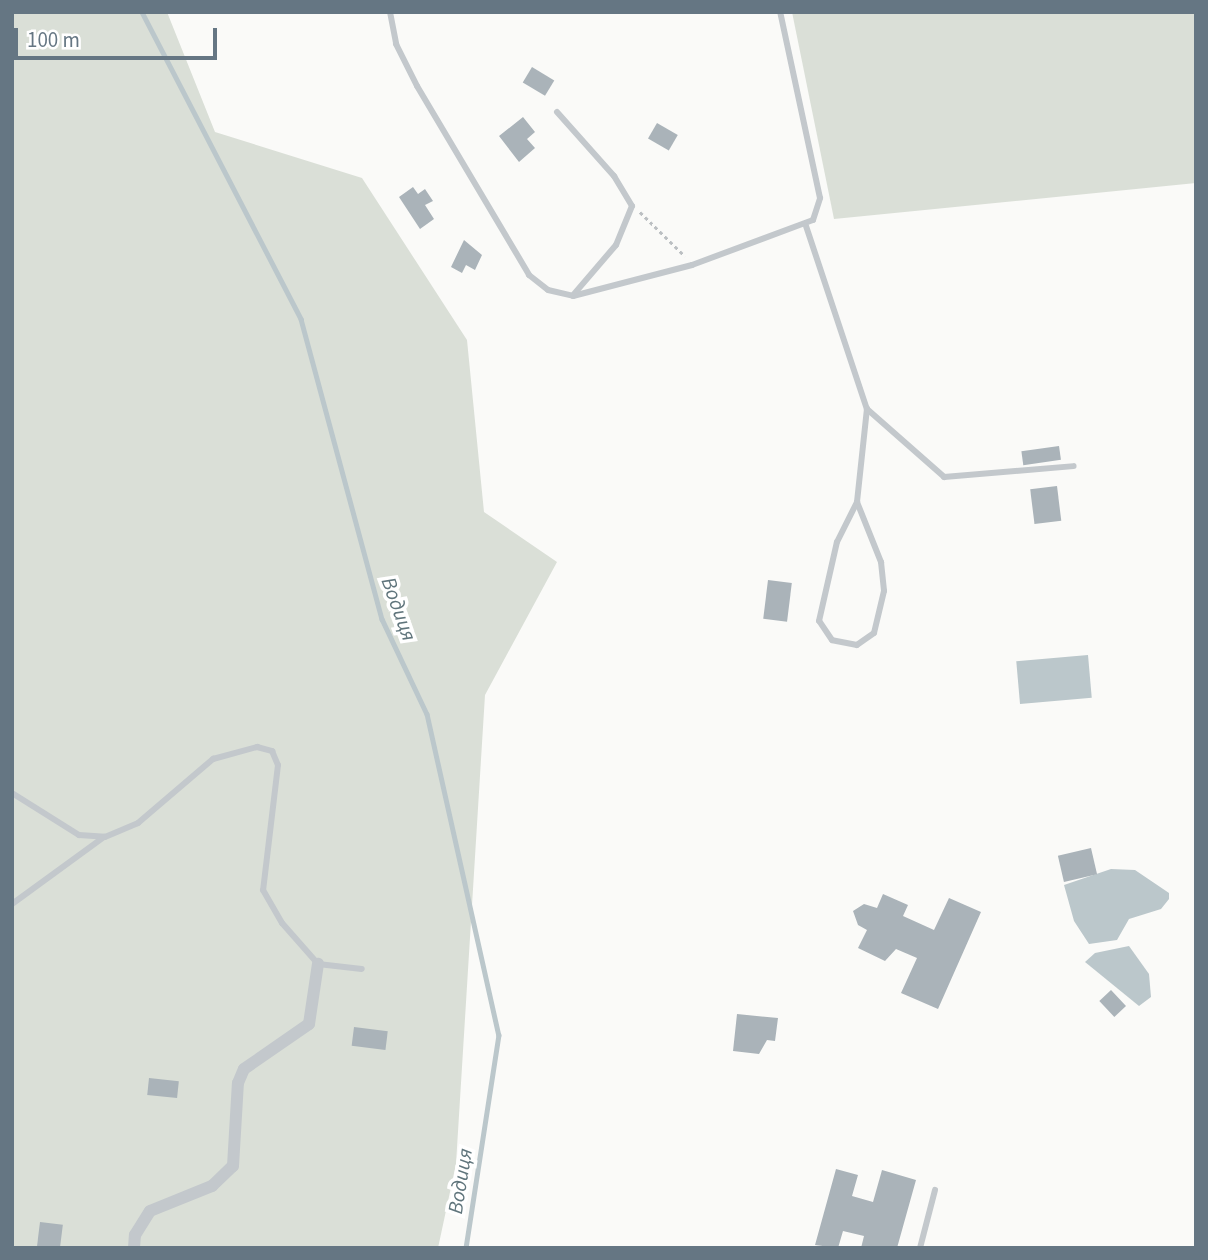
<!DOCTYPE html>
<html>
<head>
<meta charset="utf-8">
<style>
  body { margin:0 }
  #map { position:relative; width:1208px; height:1260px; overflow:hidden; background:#fafaf8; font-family:"Source Sans 3",sans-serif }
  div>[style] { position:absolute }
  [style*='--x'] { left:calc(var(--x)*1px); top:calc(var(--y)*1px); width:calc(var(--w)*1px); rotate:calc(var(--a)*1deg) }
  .green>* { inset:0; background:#dadfd7 }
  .water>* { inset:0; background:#bbc7cb; transform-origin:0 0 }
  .stream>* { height:4.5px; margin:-2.25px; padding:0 2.25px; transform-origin:2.25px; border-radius:2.25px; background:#bbc7cb }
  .building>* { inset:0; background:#aab3b9; transform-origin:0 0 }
  .path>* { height:2.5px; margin-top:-1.25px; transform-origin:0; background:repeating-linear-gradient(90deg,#bbbfc2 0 3.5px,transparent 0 7px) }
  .lane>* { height:6px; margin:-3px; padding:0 3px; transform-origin:3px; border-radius:3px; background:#c3c8cc }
  .street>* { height:12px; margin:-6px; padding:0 6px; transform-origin:6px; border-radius:6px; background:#c3c8cc }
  span { translate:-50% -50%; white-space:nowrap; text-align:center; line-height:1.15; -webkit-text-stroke:7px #fff; paint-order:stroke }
  .water-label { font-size:21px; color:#60757c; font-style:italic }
  .frame { position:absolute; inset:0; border:14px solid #657683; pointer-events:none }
  .scale { position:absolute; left:14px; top:28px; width:203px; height:32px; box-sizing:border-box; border:4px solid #657683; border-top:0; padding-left:9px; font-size:21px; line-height:24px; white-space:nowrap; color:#657683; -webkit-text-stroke:5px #fff; paint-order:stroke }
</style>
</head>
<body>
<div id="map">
  <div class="green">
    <i style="clip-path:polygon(12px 12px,167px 12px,215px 132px,362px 178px,467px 340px,484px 512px,557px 562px,485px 695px,456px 1164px,438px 1248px,12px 1248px)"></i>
    <i style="clip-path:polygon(792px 12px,1196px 12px,1196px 183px,834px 219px)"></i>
  </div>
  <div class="water">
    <i style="left:1088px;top:655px;width:43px;height:72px;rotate:85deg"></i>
    <i style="clip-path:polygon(1111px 869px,1135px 870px,1169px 893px,1169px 899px,1161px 909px,1129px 919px,1117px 940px,1089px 944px,1074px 921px,1064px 885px)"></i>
    <i style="clip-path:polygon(1129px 946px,1149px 974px,1151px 997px,1139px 1006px,1085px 962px,1095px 953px)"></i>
  </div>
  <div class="stream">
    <i style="--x:142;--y:12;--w:346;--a:62.6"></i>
    <i style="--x:301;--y:319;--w:311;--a:74.9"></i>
    <i style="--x:382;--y:619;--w:105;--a:64.7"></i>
    <i style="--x:427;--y:714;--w:329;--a:77.4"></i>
    <i style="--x:499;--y:1035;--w:216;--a:98.8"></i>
  </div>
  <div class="building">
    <i style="left:532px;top:67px;width:26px;height:18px;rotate:31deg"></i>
    <i style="clip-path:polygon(523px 117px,535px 132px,527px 139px,535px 148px,519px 162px,499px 136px)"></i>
    <i style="left:657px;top:123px;width:24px;height:18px;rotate:30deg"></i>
    <i style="clip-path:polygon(413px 187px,418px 194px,425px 189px,433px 201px,425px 205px,434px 219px,420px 229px,399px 197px)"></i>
    <i style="clip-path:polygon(464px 240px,482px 255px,475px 270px,466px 265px,462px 273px,451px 267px)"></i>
    <i style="left:1059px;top:446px;width:14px;height:38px;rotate:82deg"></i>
    <i style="left:1057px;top:486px;width:35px;height:27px;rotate:83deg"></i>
    <i style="left:768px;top:580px;width:24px;height:39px;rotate:7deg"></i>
    <i style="left:1091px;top:848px;width:27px;height:34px;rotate:77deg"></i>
    <i style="clip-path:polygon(883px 894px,908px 905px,903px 916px,934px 930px,949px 898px,981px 912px,938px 1009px,901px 993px,917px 958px,896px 949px,885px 961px,858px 948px,867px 930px,858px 925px,853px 911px,864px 904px,877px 908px)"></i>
    <i style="left:1111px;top:990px;width:22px;height:16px;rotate:47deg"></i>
    <i style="clip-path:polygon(737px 1014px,778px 1018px,775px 1041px,767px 1040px,759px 1054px,733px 1051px)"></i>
    <i style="left:354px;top:1027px;width:34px;height:19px;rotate:7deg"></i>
    <i style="left:149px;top:1078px;width:30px;height:17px;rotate:6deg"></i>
    <i style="clip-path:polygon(836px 1169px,858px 1175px,852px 1196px,873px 1202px,882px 1170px,916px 1180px,897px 1248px,861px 1248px,864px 1236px,843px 1231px,838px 1248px,815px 1245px)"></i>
    <i style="left:40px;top:1222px;width:23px;height:26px;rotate:7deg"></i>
  </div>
  <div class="path">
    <i style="--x:640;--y:212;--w:63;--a:44.4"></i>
  </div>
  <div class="lane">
    <i style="--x:390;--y:12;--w:33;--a:79"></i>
    <i style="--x:396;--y:44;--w:47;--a:63.4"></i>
    <i style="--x:417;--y:86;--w:220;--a:59.3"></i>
    <i style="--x:529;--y:275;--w:24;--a:38"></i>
    <i style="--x:548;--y:290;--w:26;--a:13"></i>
    <i style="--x:573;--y:296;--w:123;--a:-14.6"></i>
    <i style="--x:692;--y:265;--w:129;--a:-20.4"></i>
    <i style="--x:813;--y:220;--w:23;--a:-72"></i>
    <i style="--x:820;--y:198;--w:190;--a:-102.1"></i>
    <i style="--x:557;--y:112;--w:86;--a:48.3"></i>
    <i style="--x:614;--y:176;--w:35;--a:59"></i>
    <i style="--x:632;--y:206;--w:42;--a:112.3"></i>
    <i style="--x:616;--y:245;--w:65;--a:130.6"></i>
    <i style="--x:806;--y:226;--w:193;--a:71.6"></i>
    <i style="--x:867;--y:409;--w:103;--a:41.4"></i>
    <i style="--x:944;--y:477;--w:130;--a:-4.8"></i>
    <i style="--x:857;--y:502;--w:65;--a:68.2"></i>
    <i style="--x:881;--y:562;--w:29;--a:84"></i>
    <i style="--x:884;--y:591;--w:43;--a:103.4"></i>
    <i style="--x:874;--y:633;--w:21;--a:145"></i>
    <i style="--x:857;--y:645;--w:25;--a:-169"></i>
    <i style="--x:832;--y:640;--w:23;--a:-124"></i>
    <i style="--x:819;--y:621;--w:81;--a:-77.2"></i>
    <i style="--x:837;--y:542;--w:45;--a:-63.4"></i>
    <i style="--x:857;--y:502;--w:94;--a:-83.9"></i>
    <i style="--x:12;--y:793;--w:79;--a:32.1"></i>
    <i style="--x:79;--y:835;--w:26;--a:4"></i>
    <i style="--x:105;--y:837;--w:36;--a:-23"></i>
    <i style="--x:138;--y:823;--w:99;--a:-40.5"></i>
    <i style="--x:213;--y:759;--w:46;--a:-15.3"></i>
    <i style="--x:257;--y:747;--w:16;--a:15"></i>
    <i style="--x:272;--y:751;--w:15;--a:67"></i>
    <i style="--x:278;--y:765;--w:126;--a:96.8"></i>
    <i style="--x:263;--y:890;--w:38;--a:60"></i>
    <i style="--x:282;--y:923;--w:55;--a:48.7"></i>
    <i style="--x:318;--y:964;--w:44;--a:6.5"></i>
    <i style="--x:12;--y:904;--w:114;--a:-36.1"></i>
    <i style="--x:920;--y:1248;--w:60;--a:-75.5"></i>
  </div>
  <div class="street">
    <i style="--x:134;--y:1248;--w:13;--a:-86"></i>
    <i style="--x:135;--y:1235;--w:28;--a:-58"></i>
    <i style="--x:150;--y:1211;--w:67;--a:-22"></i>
    <i style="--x:212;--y:1186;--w:29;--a:-44"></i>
    <i style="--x:233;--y:1166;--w:83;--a:-86.6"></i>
    <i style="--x:238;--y:1083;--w:15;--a:-67"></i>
    <i style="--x:244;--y:1069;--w:79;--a:-34.7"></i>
    <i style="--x:309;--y:1024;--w:61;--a:-81.5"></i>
  </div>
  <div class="water-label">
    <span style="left:399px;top:609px;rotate:70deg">Водиця</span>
    <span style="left:460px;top:1181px;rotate:-81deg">Водиця</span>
  </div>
  <div class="frame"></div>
  <div class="scale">100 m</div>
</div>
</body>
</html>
